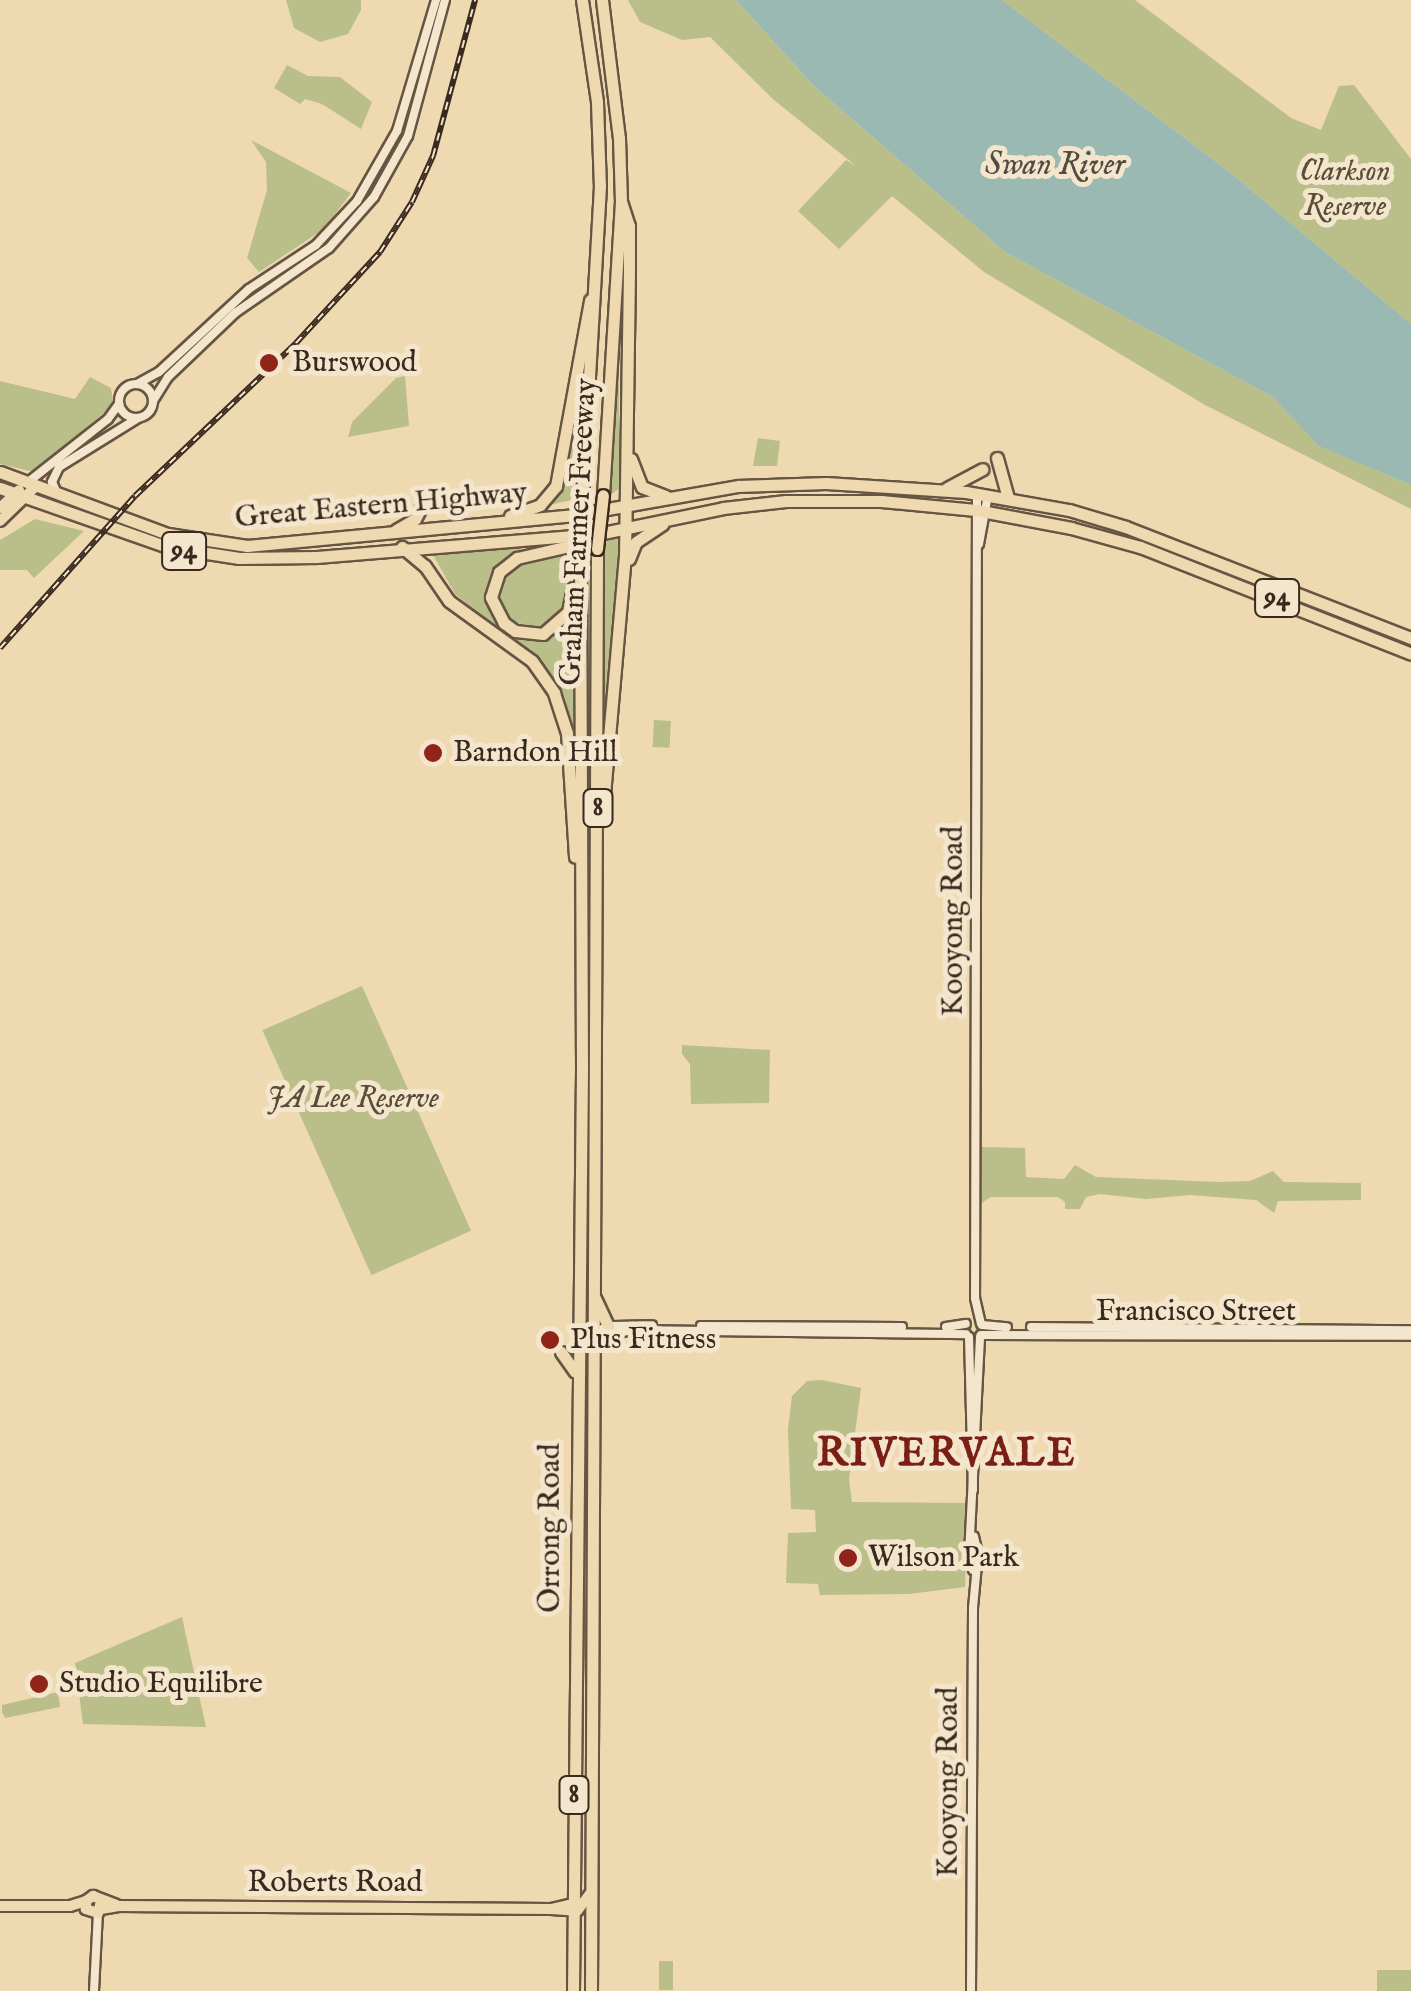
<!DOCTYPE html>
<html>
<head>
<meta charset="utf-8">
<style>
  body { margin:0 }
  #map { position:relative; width:1411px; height:1991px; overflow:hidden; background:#eed9b1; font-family:"IM FELL English",serif }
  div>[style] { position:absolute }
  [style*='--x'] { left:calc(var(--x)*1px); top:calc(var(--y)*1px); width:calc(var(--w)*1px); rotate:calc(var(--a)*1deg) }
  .green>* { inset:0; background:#babf8a; transform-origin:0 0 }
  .water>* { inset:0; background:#9bb9b3 }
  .roads { filter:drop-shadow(2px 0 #675543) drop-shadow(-2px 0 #675543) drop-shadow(0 2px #675543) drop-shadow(0 -2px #675543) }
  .minor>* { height:8px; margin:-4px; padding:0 4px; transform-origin:4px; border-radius:4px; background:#f4e6cc }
  .minor>.ring { margin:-4px; padding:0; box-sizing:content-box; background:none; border:8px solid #f4e6cc; border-radius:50% }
  .major>* { height:10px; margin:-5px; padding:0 5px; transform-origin:5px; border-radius:5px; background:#eed9b1 }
  .highway>* { height:11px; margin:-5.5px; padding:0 5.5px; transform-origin:5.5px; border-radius:5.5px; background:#eed9b1 }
  .rail>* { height:6px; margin-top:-3px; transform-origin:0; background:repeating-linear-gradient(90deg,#f4e6cc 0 8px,#3a291e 0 16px); box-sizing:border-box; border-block:2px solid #3a291e }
  .bridges { filter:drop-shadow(2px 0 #3a291e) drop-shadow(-2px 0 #3a291e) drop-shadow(0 2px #3a291e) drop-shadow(0 -2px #3a291e) }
  .highway-bridge>* { height:11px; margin:-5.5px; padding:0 5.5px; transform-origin:5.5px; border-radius:5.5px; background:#eed9b1 }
  .dots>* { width:28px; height:28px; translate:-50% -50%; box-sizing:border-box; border:5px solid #f4e6cc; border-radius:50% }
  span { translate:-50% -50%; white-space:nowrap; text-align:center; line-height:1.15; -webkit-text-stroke:10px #f4e6cc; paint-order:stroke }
  .shield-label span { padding:2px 8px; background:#f4e6cc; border:2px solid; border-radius:8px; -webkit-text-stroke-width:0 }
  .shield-label { font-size:28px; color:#3a291e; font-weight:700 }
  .park-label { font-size:30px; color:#5a4e39; font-style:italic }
  .poi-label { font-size:30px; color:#3a291e }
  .left { translate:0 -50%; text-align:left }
  .street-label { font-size:30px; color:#3a291e }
  .water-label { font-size:32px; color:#524d43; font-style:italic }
  .district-label { font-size:40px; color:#7a1f14; font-weight:700; letter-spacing:2.5px }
</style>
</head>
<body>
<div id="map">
  <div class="green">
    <i style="clip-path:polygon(286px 0,361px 0,361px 10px,348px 34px,320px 42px,294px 28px)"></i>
    <i style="clip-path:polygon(628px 0,736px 0,814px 86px,1005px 252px,1273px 397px,1320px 446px,1411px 485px,1411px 509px,1205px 405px,984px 272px,892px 196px,839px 249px,798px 211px,846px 160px,856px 166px,774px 100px,710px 37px,682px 40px,640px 22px)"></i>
    <i style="clip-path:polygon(1002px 0,1135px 0,1291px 118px,1321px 130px,1339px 86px,1354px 85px,1411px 159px,1411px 324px,1231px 173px)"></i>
    <i style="clip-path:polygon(287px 65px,308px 76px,340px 77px,372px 102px,361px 129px,322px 104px,305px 99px,300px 104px,274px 88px)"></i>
    <i style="clip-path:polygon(251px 140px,351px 193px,324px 229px,259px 272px,247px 258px,267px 190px,266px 162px)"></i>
    <i style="clip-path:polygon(583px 361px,572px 500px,549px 505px,560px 483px)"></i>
    <i style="clip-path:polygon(619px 371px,619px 489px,610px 495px,609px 489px)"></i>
    <i style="clip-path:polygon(405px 376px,409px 426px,348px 437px,352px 422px,396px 378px)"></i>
    <i style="clip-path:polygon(90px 377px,111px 388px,113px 401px,107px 410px,34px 472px,0 464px,0 381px,75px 399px)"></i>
    <i style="clip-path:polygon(758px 438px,780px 441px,777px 466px,753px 466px)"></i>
    <i style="clip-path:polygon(35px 519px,84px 531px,34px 578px,27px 570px,0 570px,0 540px)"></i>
    <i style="clip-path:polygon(614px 539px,621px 540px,603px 747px,601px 615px,606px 542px)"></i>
    <i style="clip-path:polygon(517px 545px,521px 549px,494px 570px,488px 598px,501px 625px,549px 635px,575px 614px,575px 778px,569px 737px,535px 658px,455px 594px,433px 555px)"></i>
    <i style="clip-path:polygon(564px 551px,569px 568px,562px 612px,547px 625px,534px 628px,510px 620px,498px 593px,508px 568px)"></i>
    <i style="left:654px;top:720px;width:17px;height:27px;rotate:3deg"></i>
    <i style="left:362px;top:986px;width:268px;height:109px;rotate:66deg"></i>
    <i style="clip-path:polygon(682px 1045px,770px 1050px,769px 1103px,691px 1104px,690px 1064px,682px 1054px)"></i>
    <i style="clip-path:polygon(980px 1147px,1025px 1148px,1026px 1177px,1064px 1179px,1075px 1165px,1096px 1177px,1219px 1182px,1250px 1181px,1273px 1171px,1284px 1182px,1361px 1183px,1361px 1200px,1278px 1201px,1274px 1213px,1256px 1200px,1190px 1195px,1146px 1199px,1100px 1194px,1086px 1197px,1080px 1209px,1065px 1209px,1065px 1202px,1058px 1197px,991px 1197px,980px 1204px)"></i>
    <i style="clip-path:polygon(822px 1380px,861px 1388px,849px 1479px,852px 1502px,968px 1503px,965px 1587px,909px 1594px,820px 1595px,818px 1584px,786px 1583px,788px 1533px,816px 1532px,815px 1510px,791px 1509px,788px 1429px,792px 1396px,807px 1381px)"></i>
    <i style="clip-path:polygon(182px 1617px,206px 1727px,83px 1724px,75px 1663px)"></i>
    <i style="clip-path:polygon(58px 1692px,60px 1707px,5px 1718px,2px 1712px,2px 1705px)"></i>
    <i style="left:659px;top:1961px;width:14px;height:29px"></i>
    <i style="left:1377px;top:1970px;width:34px;height:21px"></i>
  </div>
  <div class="water">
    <i style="clip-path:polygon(736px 0,1002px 0,1231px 173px,1411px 324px,1411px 485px,1319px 446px,1273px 397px,1005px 252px,814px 86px)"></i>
  </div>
  <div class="roads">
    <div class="minor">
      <i class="ring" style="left:119px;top:384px;width:26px;height:26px"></i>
      <i style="--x:137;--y:384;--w:25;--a:-29"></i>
      <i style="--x:159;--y:372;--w:122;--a:-42.7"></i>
      <i style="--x:249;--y:289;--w:80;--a:-33.3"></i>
      <i style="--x:316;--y:245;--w:60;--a:-47"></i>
      <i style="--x:357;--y:201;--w:81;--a:-60.3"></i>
      <i style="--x:397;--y:131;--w:137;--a:-73.4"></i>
      <i style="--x:153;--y:401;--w:28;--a:-58"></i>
      <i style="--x:168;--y:377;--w:93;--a:-43.7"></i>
      <i style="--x:235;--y:313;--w:114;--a:-34.7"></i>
      <i style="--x:329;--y:248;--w:68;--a:-48.6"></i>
      <i style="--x:374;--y:197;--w:70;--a:-60.9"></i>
      <i style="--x:408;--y:136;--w:141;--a:-74.8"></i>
      <i style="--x:27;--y:483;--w:103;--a:-38.3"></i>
      <i style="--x:108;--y:419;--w:19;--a:-54"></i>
      <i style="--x:56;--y:491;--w:10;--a:-114"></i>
      <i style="--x:52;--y:482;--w:17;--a:-65"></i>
      <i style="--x:59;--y:467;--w:93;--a:-31.8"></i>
      <i style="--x:977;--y:494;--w:804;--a:90.14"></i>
      <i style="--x:975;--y:1298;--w:26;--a:77"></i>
      <i style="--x:979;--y:544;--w:50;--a:-79.6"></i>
      <i style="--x:982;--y:1325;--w:25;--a:5"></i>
      <i style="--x:701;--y:1326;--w:201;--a:0.3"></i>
      <i style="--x:946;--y:1327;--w:20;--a:-9"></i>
      <i style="--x:1031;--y:1327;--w:380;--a:0.5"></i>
      <i style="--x:578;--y:1335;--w:36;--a:-14"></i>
      <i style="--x:613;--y:1326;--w:39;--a:-1"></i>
      <i style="--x:981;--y:1335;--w:430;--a:0.1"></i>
      <i style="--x:969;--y:1337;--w:153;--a:88.5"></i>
      <i style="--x:578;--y:1344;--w:55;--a:-14.8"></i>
      <i style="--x:631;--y:1330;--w:335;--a:0.7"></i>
      <i style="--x:973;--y:1570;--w:16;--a:-105"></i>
      <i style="--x:969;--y:1555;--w:219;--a:-87.1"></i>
      <i style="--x:94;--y:1991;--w:78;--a:-87.1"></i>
      <i style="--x:971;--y:1991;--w:383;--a:-89.7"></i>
      <i style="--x:973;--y:1608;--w:54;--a:-84.7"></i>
      <i style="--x:978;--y:1554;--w:18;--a:-103"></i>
    </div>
    <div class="major">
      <i style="--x:0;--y:508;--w:26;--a:-43"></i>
      <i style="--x:0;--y:521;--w:50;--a:-44.2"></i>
      <i style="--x:101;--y:1901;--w:12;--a:104"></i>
      <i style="--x:98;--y:1913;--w:13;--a:-162"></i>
      <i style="--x:86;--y:1909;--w:8;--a:-90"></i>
      <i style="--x:86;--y:1901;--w:9;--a:-36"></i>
      <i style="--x:93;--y:1896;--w:25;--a:21"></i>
      <i style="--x:0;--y:1906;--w:70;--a:0"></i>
      <i style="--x:70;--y:1906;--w:17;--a:-17"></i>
      <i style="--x:101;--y:1909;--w:18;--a:-9"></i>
      <i style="--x:119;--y:1906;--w:432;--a:0.4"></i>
      <i style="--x:551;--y:1909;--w:23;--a:-13"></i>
      <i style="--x:551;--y:1909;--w:26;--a:4"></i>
      <i style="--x:577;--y:1911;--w:21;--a:-53"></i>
    </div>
    <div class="highway">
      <i style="--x:582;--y:0;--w:103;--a:81.6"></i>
      <i style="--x:597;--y:102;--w:84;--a:88"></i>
      <i style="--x:600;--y:186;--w:313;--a:93.3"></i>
      <i style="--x:602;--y:0;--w:139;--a:83"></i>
      <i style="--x:619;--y:138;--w:63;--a:88.2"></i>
      <i style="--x:621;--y:201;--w:295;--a:93.5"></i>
      <i style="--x:997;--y:458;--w:41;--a:74.6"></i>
      <i style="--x:631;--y:459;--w:30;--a:69"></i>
      <i style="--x:642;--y:487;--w:26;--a:21"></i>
      <i style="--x:0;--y:472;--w:179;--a:20.3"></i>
      <i style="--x:168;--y:534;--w:80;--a:8.6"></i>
      <i style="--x:247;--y:546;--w:327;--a:-5.4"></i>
      <i style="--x:573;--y:515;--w:168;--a:-10"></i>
      <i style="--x:738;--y:486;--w:88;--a:-2"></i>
      <i style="--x:826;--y:483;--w:140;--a:3.7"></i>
      <i style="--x:966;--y:492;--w:105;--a:9.9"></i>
      <i style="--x:1069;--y:510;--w:59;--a:16.6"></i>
      <i style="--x:1126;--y:527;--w:306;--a:21.3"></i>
      <i style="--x:0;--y:488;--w:178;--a:19.4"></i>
      <i style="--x:168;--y:547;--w:72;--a:8.8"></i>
      <i style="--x:239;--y:558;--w:77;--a:-0.7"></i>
      <i style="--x:316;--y:557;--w:283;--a:-4.7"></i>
      <i style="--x:598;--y:534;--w:128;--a:-11.7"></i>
      <i style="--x:723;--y:508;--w:63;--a:-6.3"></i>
      <i style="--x:786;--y:501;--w:95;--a:0"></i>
      <i style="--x:881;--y:501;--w:95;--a:5.4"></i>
      <i style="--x:976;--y:510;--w:97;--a:10.7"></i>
      <i style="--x:1071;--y:528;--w:72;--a:15.4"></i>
      <i style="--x:1140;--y:547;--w:291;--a:21.5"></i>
      <i style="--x:947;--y:488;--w:40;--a:-28"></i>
      <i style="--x:510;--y:516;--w:32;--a:-20"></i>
      <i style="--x:540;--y:505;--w:25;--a:-50"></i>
      <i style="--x:556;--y:486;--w:189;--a:-79.6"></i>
      <i style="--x:396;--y:530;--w:22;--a:-30"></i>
      <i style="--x:415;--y:519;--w:17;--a:-62"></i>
      <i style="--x:402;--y:547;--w:30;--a:40"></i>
      <i style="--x:425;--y:566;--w:42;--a:55.6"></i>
      <i style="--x:449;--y:601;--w:102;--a:35.9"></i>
      <i style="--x:532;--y:661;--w:39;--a:55"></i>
      <i style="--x:554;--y:693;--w:42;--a:72"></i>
      <i style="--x:567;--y:733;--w:124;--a:86.3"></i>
      <i style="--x:629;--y:559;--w:18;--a:-68"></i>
      <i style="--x:636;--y:542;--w:32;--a:-34"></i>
      <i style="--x:573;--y:588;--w:25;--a:102"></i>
      <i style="--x:568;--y:612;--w:33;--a:139"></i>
      <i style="--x:543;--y:634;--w:28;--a:-174"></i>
      <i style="--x:515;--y:631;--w:14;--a:-144"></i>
      <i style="--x:504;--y:623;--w:29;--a:-117"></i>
      <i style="--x:491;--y:597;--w:26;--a:-72"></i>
      <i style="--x:499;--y:572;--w:23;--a:-38"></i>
      <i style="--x:517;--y:558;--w:72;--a:-12.9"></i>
      <i style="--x:604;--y:795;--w:239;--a:-85"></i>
      <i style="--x:625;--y:557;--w:289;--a:-89.2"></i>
      <i style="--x:629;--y:268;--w:42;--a:-90"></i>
      <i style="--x:629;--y:226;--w:26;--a:-108"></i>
      <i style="--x:595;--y:1298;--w:31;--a:65"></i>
      <i style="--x:561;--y:1352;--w:24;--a:55"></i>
      <i style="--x:573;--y:1991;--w:925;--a:-89.44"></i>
      <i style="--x:582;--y:1066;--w:514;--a:-90.22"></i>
      <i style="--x:591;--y:1991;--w:1442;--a:-89.76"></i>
    </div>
  </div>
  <div class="rail">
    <i style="--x:0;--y:648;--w:203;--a:-48.4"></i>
    <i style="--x:135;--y:496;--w:222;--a:-43.5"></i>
    <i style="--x:296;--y:343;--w:124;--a:-47.3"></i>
    <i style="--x:380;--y:252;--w:59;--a:-57.4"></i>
    <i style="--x:412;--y:202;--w:51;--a:-65.5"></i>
    <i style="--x:433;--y:156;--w:162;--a:-74.9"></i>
  </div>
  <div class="bridges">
    <div class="highway-bridge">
      <i style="--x:597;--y:549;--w:54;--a:-83.7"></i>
      <i style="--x:580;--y:552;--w:54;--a:-87.9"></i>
    </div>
  </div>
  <div class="dots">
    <i style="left:269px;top:363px;background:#8f2418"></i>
    <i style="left:433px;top:753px;background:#8f2418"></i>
    <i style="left:550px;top:1340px;background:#8f2418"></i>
    <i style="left:848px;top:1558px;background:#8f2418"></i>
    <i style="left:39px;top:1684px;background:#8f2418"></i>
  </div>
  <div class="shield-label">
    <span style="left:184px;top:551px">94</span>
    <span style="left:1277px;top:598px">94</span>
    <span style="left:598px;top:808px">8</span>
    <span style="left:574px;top:1795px">8</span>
  </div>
  <div class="park-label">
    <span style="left:1345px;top:189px">Clarkson<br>Reserve</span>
    <span style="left:353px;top:1099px">JA Lee Reserve</span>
  </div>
  <div class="poi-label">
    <span class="left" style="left:292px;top:363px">Burswood</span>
    <span class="left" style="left:453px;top:753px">Barndon Hill</span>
    <span class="left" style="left:570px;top:1340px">Plus Fitness</span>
    <span class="left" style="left:868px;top:1558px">Wilson Park</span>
    <span class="left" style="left:59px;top:1684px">Studio Equilibre</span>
  </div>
  <div class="street-label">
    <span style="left:381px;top:506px;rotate:-5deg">Great Eastern Highway</span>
    <span style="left:579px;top:532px;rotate:-87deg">Graham Farmer Freeway</span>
    <span style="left:954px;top:921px;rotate:-90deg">Kooyong Road</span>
    <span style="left:1196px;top:1312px">Francisco Street</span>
    <span style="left:551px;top:1528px;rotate:-90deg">Orrong Road</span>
    <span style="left:949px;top:1782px;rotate:-90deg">Kooyong Road</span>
    <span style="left:335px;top:1883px">Roberts Road</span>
  </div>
  <div class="water-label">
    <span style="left:1055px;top:166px">Swan River</span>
  </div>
  <div class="district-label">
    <span style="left:947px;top:1455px">RIVERVALE</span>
  </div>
</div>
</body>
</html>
